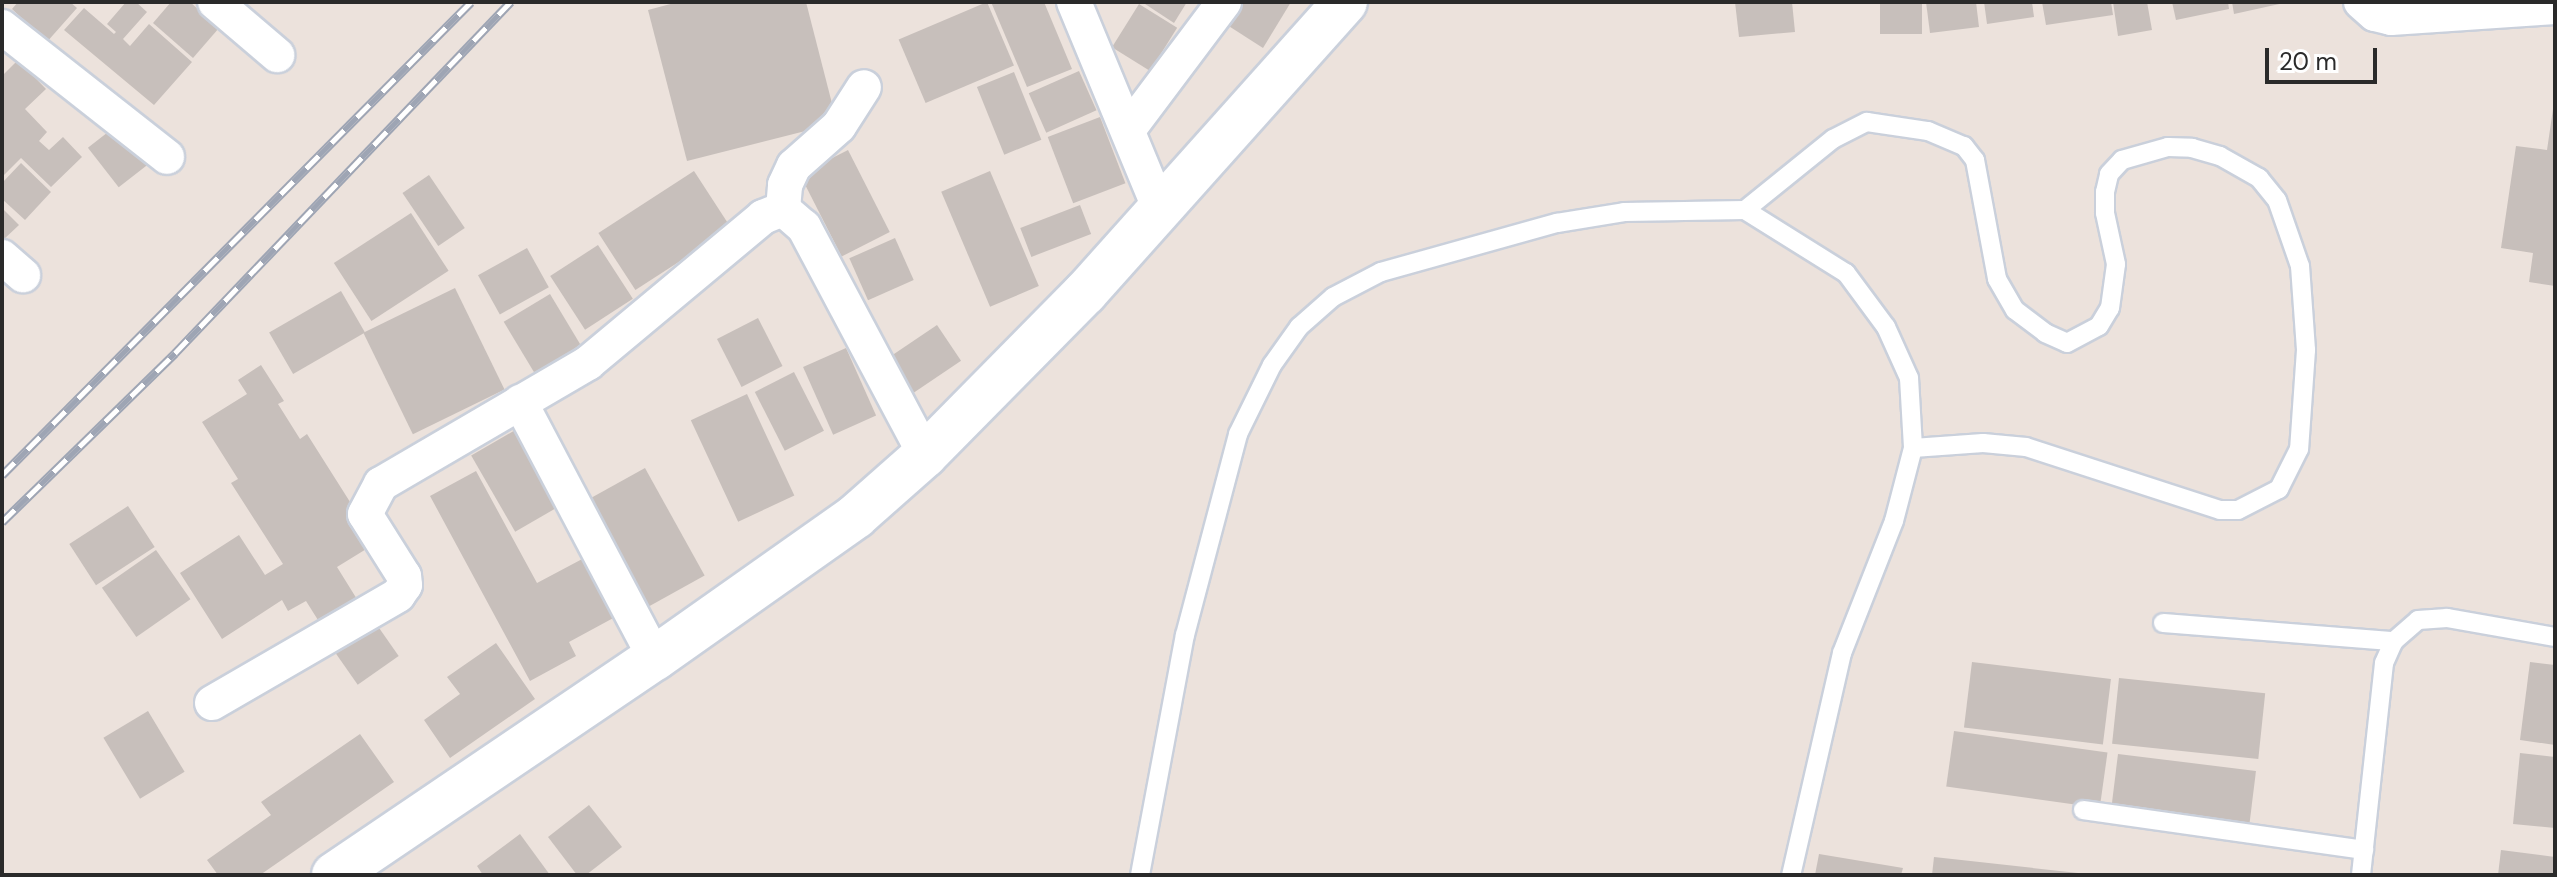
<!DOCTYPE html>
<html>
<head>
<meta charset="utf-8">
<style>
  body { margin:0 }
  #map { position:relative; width:2557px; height:877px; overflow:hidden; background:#ece2dc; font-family:"DM Sans",sans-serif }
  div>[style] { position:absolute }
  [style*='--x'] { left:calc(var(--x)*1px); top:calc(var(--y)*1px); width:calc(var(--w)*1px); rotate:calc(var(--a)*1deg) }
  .building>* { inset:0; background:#c7bfbb; transform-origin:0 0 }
  .roads { filter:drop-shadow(2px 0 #cad0db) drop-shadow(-2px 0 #cad0db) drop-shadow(0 2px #cad0db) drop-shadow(0 -2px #cad0db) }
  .service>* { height:18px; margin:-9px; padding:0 9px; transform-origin:9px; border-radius:9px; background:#fff }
  .minor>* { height:34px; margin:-17px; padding:0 17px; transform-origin:17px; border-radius:17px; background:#fff }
  .tertiary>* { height:44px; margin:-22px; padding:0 22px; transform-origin:22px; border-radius:22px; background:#fff }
  .rail>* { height:9px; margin-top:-4.5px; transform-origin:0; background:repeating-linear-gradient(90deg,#fff 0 18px,#9ea5b4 0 36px); box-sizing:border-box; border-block:2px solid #9ea5b4 }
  span { translate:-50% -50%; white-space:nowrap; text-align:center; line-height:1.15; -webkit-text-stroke:7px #fff; paint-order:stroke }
  .frame { position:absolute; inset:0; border:4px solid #2a2a2a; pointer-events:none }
  .scale { position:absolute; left:2265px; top:48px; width:112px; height:36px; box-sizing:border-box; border:4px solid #2a2a2a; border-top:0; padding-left:10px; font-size:24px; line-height:28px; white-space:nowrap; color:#2a2a2a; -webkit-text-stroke:6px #fff; paint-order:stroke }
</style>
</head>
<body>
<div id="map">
  <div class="building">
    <i style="clip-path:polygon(18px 2px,70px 2px,77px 8px,38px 52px,21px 36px,30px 26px,12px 9px)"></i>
    <i style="clip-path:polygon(126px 2px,136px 2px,147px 12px,123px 39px,130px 46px,149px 24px,192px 62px,154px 105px,64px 30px,84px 8px,114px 34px,116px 32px,107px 24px)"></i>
    <i style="clip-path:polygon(171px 2px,190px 2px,219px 28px,193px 58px,153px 23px)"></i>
    <i style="clip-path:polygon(678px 2px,806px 2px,837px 123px,687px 161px,648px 10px)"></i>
    <i style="left:987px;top:2px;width:69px;height:96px;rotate:67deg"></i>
    <i style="clip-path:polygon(991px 2px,1044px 2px,1072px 69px,1027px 87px)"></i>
    <i style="clip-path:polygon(1142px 2px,1187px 2px,1174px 23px)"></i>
    <i style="clip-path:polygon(1237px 2px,1291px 2px,1263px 48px,1224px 23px)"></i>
    <i style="clip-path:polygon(1735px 2px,1792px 2px,1795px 32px,1739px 37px)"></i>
    <i style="left:1880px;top:2px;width:42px;height:32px"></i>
    <i style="clip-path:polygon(1926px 2px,1976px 2px,1979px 27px,1930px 33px)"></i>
    <i style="clip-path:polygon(1984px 2px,2032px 2px,2034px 17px,1987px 24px)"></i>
    <i style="clip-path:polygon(2042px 2px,2111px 2px,2113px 15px,2046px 25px)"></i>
    <i style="clip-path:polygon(2113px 2px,2147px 2px,2152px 30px,2118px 36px)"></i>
    <i style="clip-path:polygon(2172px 2px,2228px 2px,2229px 9px,2176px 20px)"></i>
    <i style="clip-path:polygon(2232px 2px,2284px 2px,2284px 3px,2234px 14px)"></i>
    <i style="left:1139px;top:4px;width:45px;height:51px;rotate:32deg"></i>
    <i style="clip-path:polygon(18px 60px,46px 89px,25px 109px,47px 132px,39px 141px,49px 150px,63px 137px,82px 157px,51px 187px,21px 158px,4px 175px,2px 172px,2px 76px)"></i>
    <i style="left:1079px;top:71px;width:43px;height:55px;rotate:66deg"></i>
    <i style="left:1014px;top:72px;width:73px;height:40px;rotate:68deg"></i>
    <i style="clip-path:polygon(2553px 109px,2555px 109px,2555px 286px,2529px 282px,2533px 253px,2501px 248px,2516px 146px,2547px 150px)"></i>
    <i style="left:1100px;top:117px;width:71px;height:56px;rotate:69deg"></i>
    <i style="left:121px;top:122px;width:50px;height:42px;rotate:52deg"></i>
    <i style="left:848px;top:150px;width:92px;height:54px;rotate:63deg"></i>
    <i style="clip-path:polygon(21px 163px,51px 192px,25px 220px,2px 199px,2px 183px)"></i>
    <i style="left:694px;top:171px;width:68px;height:114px;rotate:57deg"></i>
    <i style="left:990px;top:171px;width:125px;height:53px;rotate:67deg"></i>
    <i style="left:429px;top:175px;width:64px;height:32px;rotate:56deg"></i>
    <i style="left:1080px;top:205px;width:31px;height:64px;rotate:69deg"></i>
    <i style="clip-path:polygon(2px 208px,19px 225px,2px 241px)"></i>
    <i style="left:411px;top:213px;width:69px;height:92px;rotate:57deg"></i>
    <i style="left:895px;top:238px;width:46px;height:50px;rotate:66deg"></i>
    <i style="left:598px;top:245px;width:64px;height:57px;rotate:57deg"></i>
    <i style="left:527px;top:248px;width:45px;height:56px;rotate:61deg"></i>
    <i style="left:455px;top:288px;width:113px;height:102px;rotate:64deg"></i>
    <i style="left:341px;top:291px;width:48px;height:83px;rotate:60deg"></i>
    <i style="left:550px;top:294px;width:61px;height:54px;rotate:59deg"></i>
    <i style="left:758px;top:318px;width:54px;height:46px;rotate:63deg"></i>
    <i style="left:937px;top:325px;width:43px;height:63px;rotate:56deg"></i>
    <i style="left:846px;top:348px;width:74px;height:47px;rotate:66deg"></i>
    <i style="clip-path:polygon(261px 365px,284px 401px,278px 404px,300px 439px,307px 434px,376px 543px,337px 567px,360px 604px,323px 628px,306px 601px,288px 611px,282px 600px,222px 639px,180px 573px,239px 535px,265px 575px,283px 564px,231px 483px,238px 479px,202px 422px,247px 394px,238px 380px)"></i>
    <i style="left:794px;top:372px;width:66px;height:44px;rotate:63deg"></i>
    <i style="left:747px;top:394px;width:112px;height:62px;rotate:65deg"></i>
    <i style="left:524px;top:425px;width:88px;height:61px;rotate:60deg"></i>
    <i style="left:645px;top:468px;width:123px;height:68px;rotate:61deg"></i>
    <i style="clip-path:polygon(476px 471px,537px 583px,586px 557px,617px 616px,569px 642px,576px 656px,530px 681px,430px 496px)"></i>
    <i style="left:128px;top:506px;width:49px;height:70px;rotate:57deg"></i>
    <i style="left:156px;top:550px;width:60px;height:66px;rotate:55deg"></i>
    <i style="left:370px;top:615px;width:50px;height:50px;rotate:55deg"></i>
    <i style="clip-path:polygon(496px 643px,535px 699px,450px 758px,424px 720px,460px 694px,447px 677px)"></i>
    <i style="left:1972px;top:662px;width:140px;height:66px;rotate:7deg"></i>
    <i style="clip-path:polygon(2530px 662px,2555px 665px,2555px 745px,2520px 740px)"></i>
    <i style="left:2119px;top:678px;width:147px;height:66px;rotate:6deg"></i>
    <i style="left:148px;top:711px;width:71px;height:52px;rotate:59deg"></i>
    <i style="left:1954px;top:731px;width:155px;height:56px;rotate:8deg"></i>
    <i style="clip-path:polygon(360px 734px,394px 782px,260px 875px,218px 875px,207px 860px,271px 815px,261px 802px)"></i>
    <i style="clip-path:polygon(2520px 753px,2555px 757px,2555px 828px,2513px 824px)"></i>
    <i style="left:2118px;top:754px;width:139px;height:55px;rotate:7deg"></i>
    <i style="clip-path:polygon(589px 805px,622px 847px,586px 875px,577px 875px,548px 837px)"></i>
    <i style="clip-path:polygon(520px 834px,550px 875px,483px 875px,477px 866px)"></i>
    <i style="clip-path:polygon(2501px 850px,2555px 857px,2555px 875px,2498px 875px)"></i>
    <i style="clip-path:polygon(1819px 854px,1903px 868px,1901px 875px,1815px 875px)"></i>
    <i style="clip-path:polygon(1934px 857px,2078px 873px,2078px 875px,1932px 875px)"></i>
  </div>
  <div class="roads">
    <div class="service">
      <i style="--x:1745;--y:210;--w:119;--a:32"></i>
      <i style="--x:1846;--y:273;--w:67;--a:53.5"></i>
      <i style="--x:1886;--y:327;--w:56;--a:65.7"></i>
      <i style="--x:1909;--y:378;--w:70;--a:86.7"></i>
      <i style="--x:1913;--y:448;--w:75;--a:104.6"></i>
      <i style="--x:1894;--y:521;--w:142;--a:111.5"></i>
      <i style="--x:1842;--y:653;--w:228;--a:102.9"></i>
      <i style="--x:2163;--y:623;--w:232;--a:4.5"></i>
      <i style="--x:2083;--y:810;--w:284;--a:8.1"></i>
      <i style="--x:1140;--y:875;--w:244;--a:-79.4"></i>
      <i style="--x:1185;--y:635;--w:208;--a:-75.2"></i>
      <i style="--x:1238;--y:434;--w:77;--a:-63.8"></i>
      <i style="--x:1272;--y:365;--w:47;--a:-54.6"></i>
      <i style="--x:1299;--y:327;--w:45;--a:-41.4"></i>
      <i style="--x:1333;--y:297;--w:54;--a:-27.5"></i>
      <i style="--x:1381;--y:272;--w:183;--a:-15.6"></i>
      <i style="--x:1557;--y:223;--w:68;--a:-9.3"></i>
      <i style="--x:1624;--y:212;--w:121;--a:-0.9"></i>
      <i style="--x:1745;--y:210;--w:113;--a:-38.9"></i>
      <i style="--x:1833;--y:139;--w:38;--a:-27"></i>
      <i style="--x:1867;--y:122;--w:62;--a:8.4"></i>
      <i style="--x:1928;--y:131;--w:39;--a:23"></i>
      <i style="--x:1964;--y:146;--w:18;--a:52"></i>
      <i style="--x:1975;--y:160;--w:121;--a:79.5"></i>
      <i style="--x:1997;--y:279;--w:36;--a:60"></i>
      <i style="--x:2015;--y:310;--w:38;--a:37"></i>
      <i style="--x:2045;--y:333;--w:24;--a:24"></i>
      <i style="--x:2067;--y:343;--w:36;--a:-28"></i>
      <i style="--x:2099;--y:326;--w:21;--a:-59"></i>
      <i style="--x:2110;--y:308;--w:44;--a:-82.2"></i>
      <i style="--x:2116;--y:264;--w:52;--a:-102.2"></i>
      <i style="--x:2105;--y:213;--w:21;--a:-90"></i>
      <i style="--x:2105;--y:192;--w:18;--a:-77"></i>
      <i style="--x:2109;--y:174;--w:19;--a:-47"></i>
      <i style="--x:2122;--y:160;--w:48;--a:-15.8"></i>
      <i style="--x:2168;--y:147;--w:24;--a:2"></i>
      <i style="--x:2192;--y:148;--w:29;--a:16"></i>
      <i style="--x:2220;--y:156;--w:45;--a:29.4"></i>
      <i style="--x:2259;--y:178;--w:28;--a:51"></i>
      <i style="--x:2277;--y:200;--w:70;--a:70.8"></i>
      <i style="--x:2300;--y:266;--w:84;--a:85.9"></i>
      <i style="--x:2306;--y:350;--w:99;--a:94"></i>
      <i style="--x:2299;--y:449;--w:45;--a:116.6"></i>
      <i style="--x:2279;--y:489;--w:46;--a:152.9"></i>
      <i style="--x:2238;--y:510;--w:18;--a:180"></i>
      <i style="--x:2220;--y:510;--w:204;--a:-162"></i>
      <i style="--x:2026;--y:447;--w:43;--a:-174.7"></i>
      <i style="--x:1983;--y:443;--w:70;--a:175.9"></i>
      <i style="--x:2361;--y:875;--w:213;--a:-83.8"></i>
      <i style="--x:2384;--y:663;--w:24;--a:-66"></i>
      <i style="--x:2394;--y:641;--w:32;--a:-41"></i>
      <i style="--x:2418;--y:620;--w:29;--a:-4"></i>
      <i style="--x:2447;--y:618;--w:110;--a:10"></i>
    </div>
    <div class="minor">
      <i style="--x:215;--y:2;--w:82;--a:40.5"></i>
      <i style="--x:1074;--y:2;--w:225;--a:67.5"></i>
      <i style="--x:2361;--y:2;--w:18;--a:41"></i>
      <i style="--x:2375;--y:14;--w:16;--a:14"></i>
      <i style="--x:2391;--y:18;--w:164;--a:-3.8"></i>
      <i style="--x:2;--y:27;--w:210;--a:38.2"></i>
      <i style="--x:1128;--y:130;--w:160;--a:-53.1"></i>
      <i style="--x:783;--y:209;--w:24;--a:-85"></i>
      <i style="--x:785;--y:185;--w:21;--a:-65"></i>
      <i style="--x:794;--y:166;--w:60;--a:-41.6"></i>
      <i style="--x:839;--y:126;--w:46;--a:-57.3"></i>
      <i style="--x:2;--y:257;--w:28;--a:41"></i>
      <i style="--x:520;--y:402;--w:289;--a:62.2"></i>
      <i style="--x:212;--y:703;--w:215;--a:-30.1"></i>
      <i style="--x:398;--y:595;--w:12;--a:-55"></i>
      <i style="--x:405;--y:585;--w:9;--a:-96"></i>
      <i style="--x:404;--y:576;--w:73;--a:-122.2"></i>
      <i style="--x:365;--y:514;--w:34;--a:-62"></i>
      <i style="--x:381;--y:484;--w:240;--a:-30.3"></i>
      <i style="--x:588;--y:363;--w:228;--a:-39.8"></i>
      <i style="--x:763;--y:217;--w:22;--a:-22"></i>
      <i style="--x:783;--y:209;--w:28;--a:41"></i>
      <i style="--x:804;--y:227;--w:258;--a:62"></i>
    </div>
    <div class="tertiary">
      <i style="--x:334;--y:875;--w:387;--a:-34.1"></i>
      <i style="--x:655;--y:658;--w:246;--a:-35.2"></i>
      <i style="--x:856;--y:516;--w:92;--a:-41.5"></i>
      <i style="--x:925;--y:455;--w:228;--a:-45.4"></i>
      <i style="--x:1085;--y:293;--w:390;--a:-48.2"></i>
    </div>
  </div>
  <div class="rail">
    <i style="--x:2;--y:475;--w:666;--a:-45.24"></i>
    <i style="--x:2;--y:522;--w:242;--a:-44.3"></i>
    <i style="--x:175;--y:353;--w:486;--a:-46.3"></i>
  </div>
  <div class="frame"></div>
  <div class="scale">20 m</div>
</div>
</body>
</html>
